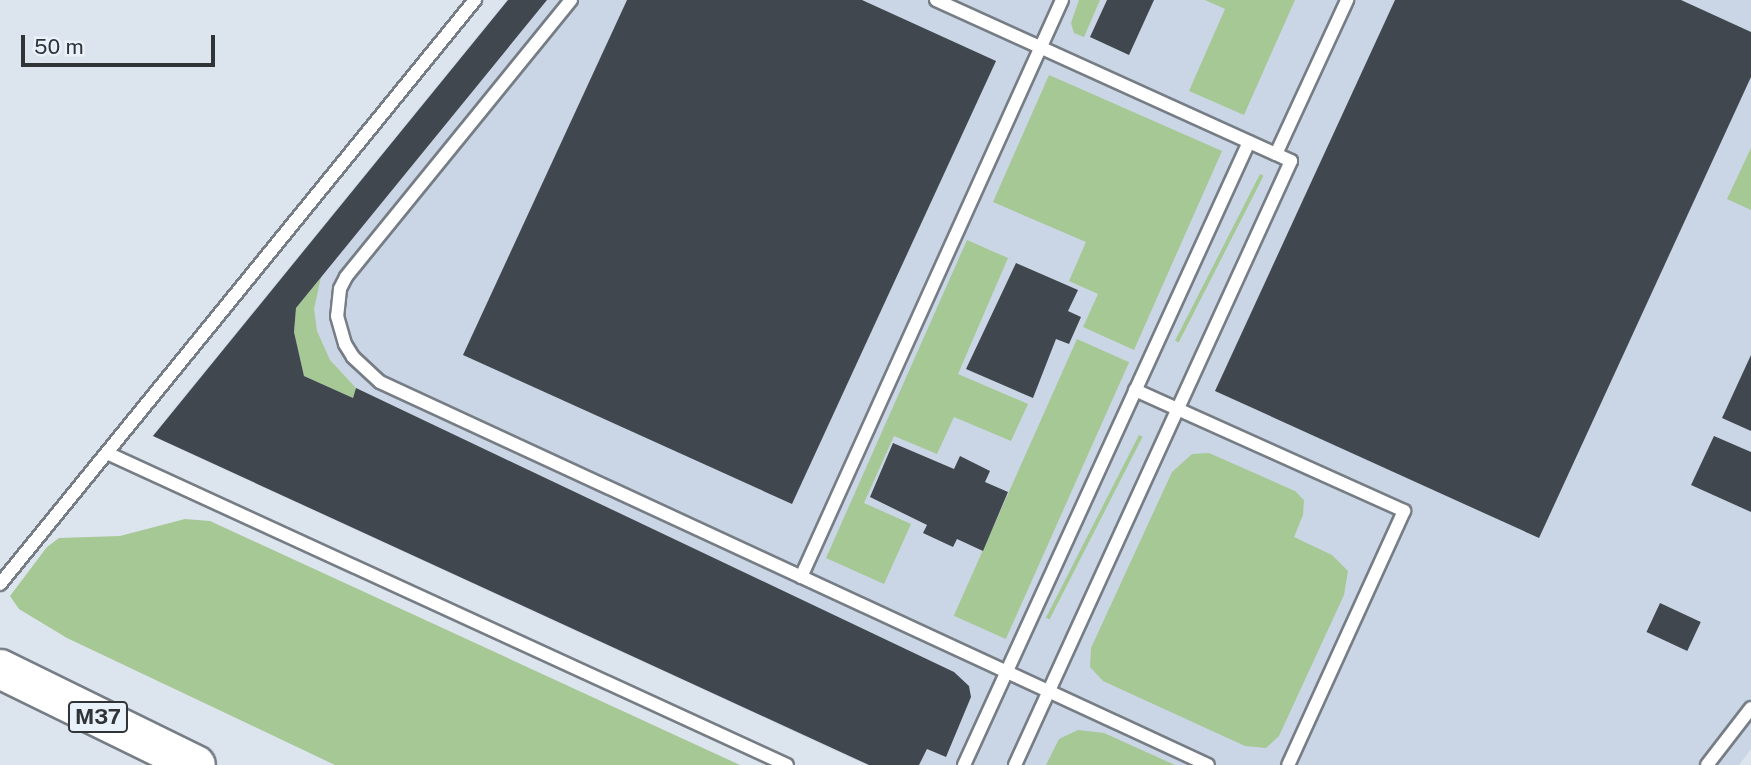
<!DOCTYPE html>
<html>
<head>
<meta charset="utf-8">
<style>
  body { margin:0 }
  #map { position:relative; width:1751px; height:765px; overflow:hidden; background:#dce4ed; font-family:"Public Sans",sans-serif }
  div>[style] { position:absolute }
  [style*='--x'] { left:calc(var(--x)*1px); top:calc(var(--y)*1px); width:calc(var(--w)*1px); rotate:calc(var(--a)*1deg) }
  .built>* { inset:0; background:#cad6e5 }
  .green>* { inset:0; background:#a5c894; transform-origin:0 0 }
  .building>* { inset:0; background:#41474e; transform-origin:0 0 }
  .roads { filter:drop-shadow(2px 0 #767d85) drop-shadow(-2px 0 #767d85) drop-shadow(0 2px #767d85) drop-shadow(0 -2px #767d85) }
  .service>* { height:12px; margin:-6px; padding:0 6px; transform-origin:6px; border-radius:6px; background:#fff }
  .trunk>* { height:38px; margin:-19px; padding:0 19px; transform-origin:19px; border-radius:19px; background:#fff }
  span { translate:-50% -50%; white-space:nowrap; text-align:center; line-height:1.15; -webkit-text-stroke:7px #e9f1fa; paint-order:stroke }
  .shield-label span { padding:2px 5px; background:#e9f1fa; border:2px solid; border-radius:5px; -webkit-text-stroke-width:0 }
  .shield-label { font-size:21px; color:#313437; font-weight:700 }
  .scale { position:absolute; left:21px; top:35px; width:194px; height:32px; box-sizing:border-box; border:4px solid #313437; border-top:0; padding-left:9px; font-size:21px; line-height:24px; white-space:nowrap; color:#313437; -webkit-text-stroke:5px #e9f1fa; paint-order:stroke }
</style>
</head>
<body>
<div id="map">
  <div class="built">
    <i style="clip-path:polygon(507px 0,1751px 0,1751px 749px,1739px 765px,867px 765px,152px 436px)"></i>
  </div>
  <div class="green">
    <i style="clip-path:polygon(1079px 0,1100px 0,1084px 37px,1074px 33px,1071px 23px)"></i>
    <i style="clip-path:polygon(1205px 0,1295px 0,1244px 115px,1189px 91px,1225px 9px)"></i>
    <i style="clip-path:polygon(1049px 75px,1222px 151px,1134px 350px,1083px 327px,1098px 294px,1069px 281px,1086px 242px,993px 202px)"></i>
    <i style="clip-path:polygon(1751px 148px,1751px 210px,1727px 199px)"></i>
    <i style="left:1260px;top:174px;width:4px;height:187px;rotate:27deg"></i>
    <i style="clip-path:polygon(967px 240px,1008px 258px,958px 374px,1028px 404px,1011px 441px,954px 417px,937px 454px,894px 436px,864px 503px,911px 524px,884px 584px,826px 558px)"></i>
    <i style="clip-path:polygon(321px 277px,314px 309px,317px 331px,330px 360px,356px 388px,353px 398px,304px 376px,294px 332px,296px 308px)"></i>
    <i style="left:1077px;top:339px;width:57px;height:303px;rotate:24deg"></i>
    <i style="left:1139px;top:435px;width:4px;height:205px;rotate:27deg"></i>
    <i style="clip-path:polygon(1209px 453px,1295px 491px,1304px 500px,1303px 515px,1294px 537px,1332px 555px,1348px 571px,1344px 595px,1279px 736px,1266px 748px,1245px 746px,1103px 681px,1090px 667px,1091px 648px,1172px 472px,1192px 454px)"></i>
    <i style="clip-path:polygon(185px 519px,210px 521px,740px 765px,335px 765px,67px 638px,19px 609px,10px 596px,47px 547px,59px 538px,120px 536px)"></i>
    <i style="clip-path:polygon(1078px 730px,1104px 733px,1175px 765px,1046px 765px,1059px 739px)"></i>
  </div>
  <div class="building">
    <i style="clip-path:polygon(508px 0,547px 0,296px 308px,294px 332px,304px 376px,353px 398px,356px 388px,954px 672px,969px 686px,971px 697px,946px 757px,927px 749px,919px 765px,869px 765px,153px 436px)"></i>
    <i style="clip-path:polygon(627px 0,862px 0,996px 61px,792px 504px,463px 355px)"></i>
    <i style="clip-path:polygon(1107px 0,1154px 0,1129px 55px,1090px 37px)"></i>
    <i style="clip-path:polygon(1395px 0,1681px 0,1751px 32px,1751px 77px,1539px 538px,1215px 391px)"></i>
    <i style="clip-path:polygon(1016px 263px,1078px 290px,1068px 311px,1081px 317px,1069px 344px,1056px 339px,1033px 398px,966px 369px)"></i>
    <i style="clip-path:polygon(1751px 355px,1751px 431px,1722px 418px)"></i>
    <i style="clip-path:polygon(1714px 436px,1751px 452px,1751px 512px,1691px 485px)"></i>
    <i style="clip-path:polygon(893px 443px,954px 469px,960px 456px,990px 471px,985px 482px,1008px 492px,983px 551px,957px 539px,953px 547px,923px 533px,927px 525px,870px 497px)"></i>
    <i style="left:1660px;top:603px;width:45px;height:32px;rotate:25deg"></i>
  </div>
  <div class="roads">
    <div class="service">
      <i style="--x:571;--y:0;--w:357;--a:129.1"></i>
      <i style="--x:346;--y:277;--w:13;--a:117"></i>
      <i style="--x:340;--y:289;--w:27;--a:96"></i>
      <i style="--x:337;--y:316;--w:29;--a:74"></i>
      <i style="--x:345;--y:344;--w:15;--a:58"></i>
      <i style="--x:353;--y:357;--w:37;--a:43"></i>
      <i style="--x:380;--y:382;--w:912;--a:24.82"></i>
      <i style="--x:936;--y:0;--w:373;--a:24.4"></i>
      <i style="--x:1276;--y:154;--w:170;--a:-65.2"></i>
      <i style="--x:1135;--y:390;--w:295;--a:24.2"></i>
      <i style="--x:1404;--y:511;--w:279;--a:114.5"></i>
      <i style="--x:107;--y:453;--w:748;--a:24.65"></i>
      <i style="--x:801;--y:577;--w:633;--a:-65.66"></i>
      <i style="--x:0;--y:584;--w:753;--a:-50.88"></i>
      <i style="--x:964;--y:765;--w:685;--a:-65.42"></i>
      <i style="--x:1015;--y:765;--w:664;--a:-65.44"></i>
      <i style="--x:1291;--y:161;--w:17;--a:-155"></i>
      <i style="--x:1707;--y:765;--w:72;--a:-52.3"></i>
    </div>
    <div class="trunk">
      <i style="--x:0;--y:669;--w:218;--a:26.1"></i>
    </div>
  </div>
  <div class="shield-label">
    <span style="left:98px;top:717px">M37</span>
  </div>
  <div class="scale">50 m</div>
</div>
</body>
</html>
